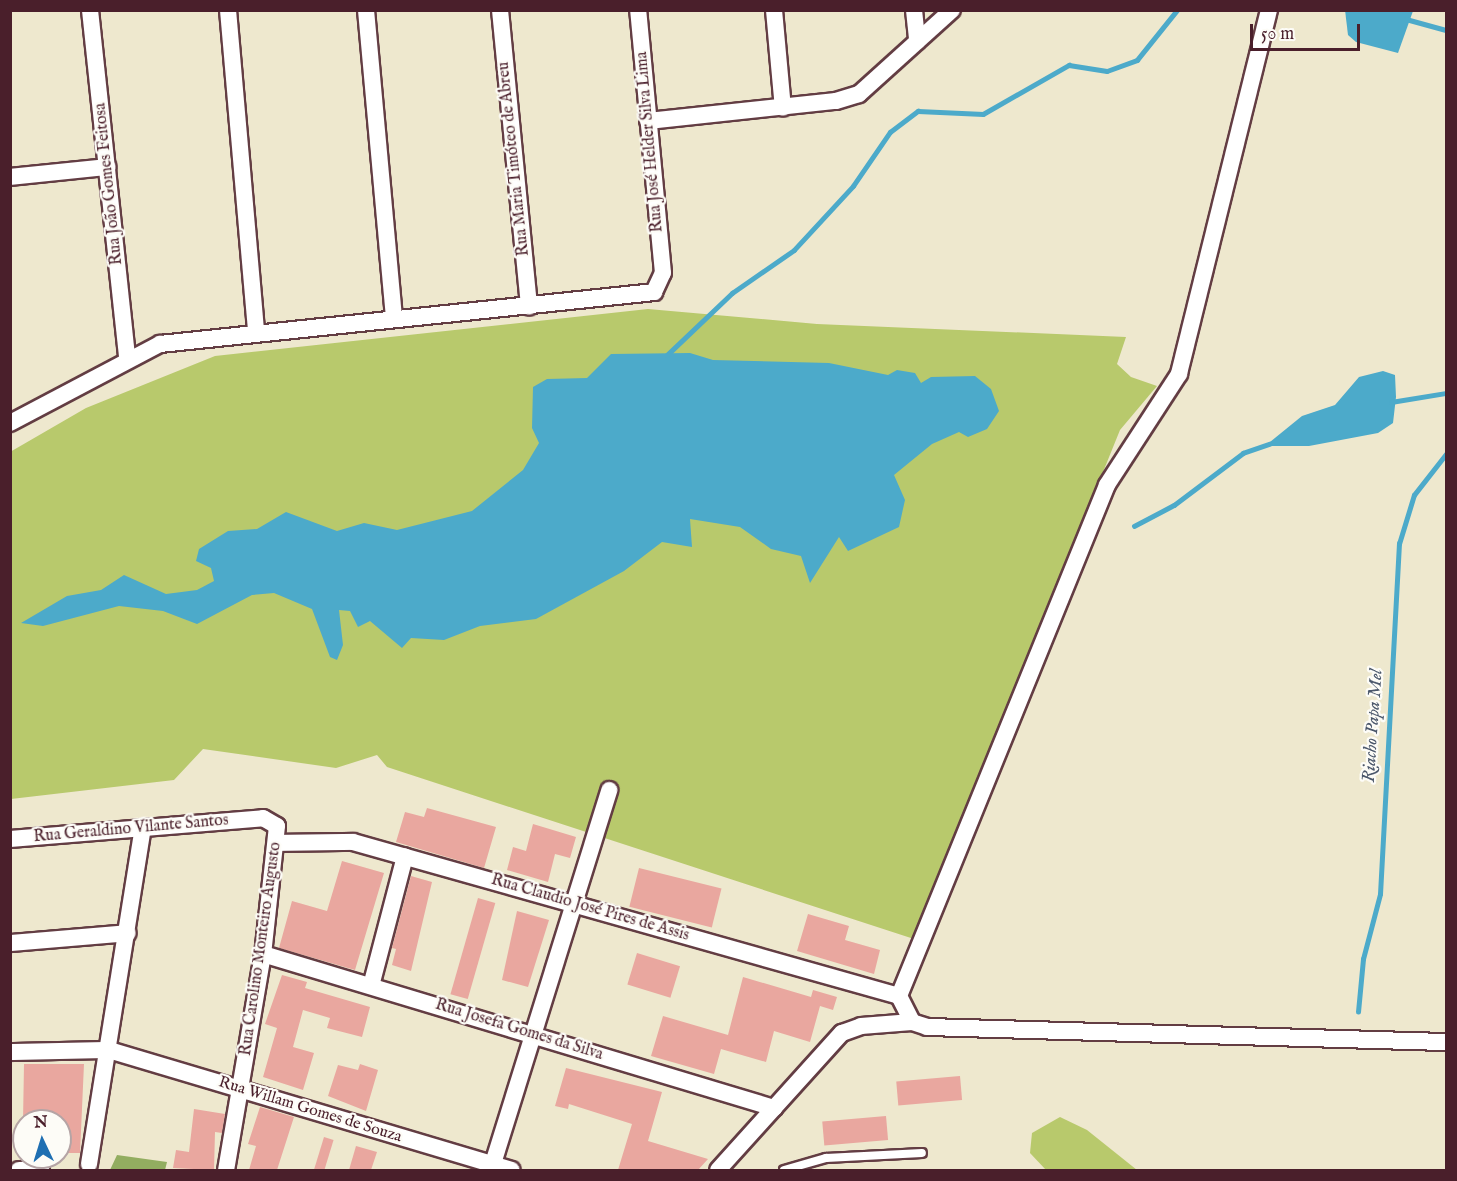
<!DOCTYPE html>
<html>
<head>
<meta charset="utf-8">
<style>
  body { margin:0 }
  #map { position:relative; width:1457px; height:1181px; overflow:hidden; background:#eee8ce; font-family:"IM FELL English",serif }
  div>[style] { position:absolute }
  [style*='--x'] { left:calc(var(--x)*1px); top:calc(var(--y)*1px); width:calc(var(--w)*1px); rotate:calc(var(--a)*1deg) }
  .green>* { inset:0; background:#b8c96c }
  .forest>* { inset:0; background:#92ad60 }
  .water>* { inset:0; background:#4caaca }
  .stream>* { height:4.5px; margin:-2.25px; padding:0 2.25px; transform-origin:2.25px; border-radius:2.25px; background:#4caaca }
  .building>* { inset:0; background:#e9a79f; transform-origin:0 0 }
  .roads { filter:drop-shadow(2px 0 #633d43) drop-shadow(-2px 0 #633d43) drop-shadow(0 2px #633d43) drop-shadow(0 -2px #633d43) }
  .service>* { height:8px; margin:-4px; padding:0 4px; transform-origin:4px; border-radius:4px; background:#fff }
  .minor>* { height:16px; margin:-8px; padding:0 8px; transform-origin:8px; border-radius:8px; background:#fff }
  span { translate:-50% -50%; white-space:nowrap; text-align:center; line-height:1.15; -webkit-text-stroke:4.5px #fdfcf7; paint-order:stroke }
  .street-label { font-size:16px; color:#4a1f2b }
  .water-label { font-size:18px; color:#4b576b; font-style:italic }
  .frame { position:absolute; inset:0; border:12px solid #4a1f2b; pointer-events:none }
  .north { position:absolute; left:12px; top:1109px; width:60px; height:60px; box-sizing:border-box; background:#fdfcf7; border:2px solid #b5a4a5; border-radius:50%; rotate:356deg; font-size:16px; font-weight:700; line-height:24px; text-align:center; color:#4a1f2b }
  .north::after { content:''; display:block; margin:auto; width:21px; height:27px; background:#1f6fb2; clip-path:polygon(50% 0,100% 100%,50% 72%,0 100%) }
  .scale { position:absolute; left:1250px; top:24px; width:110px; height:27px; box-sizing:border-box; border:3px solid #4a1f2b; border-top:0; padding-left:8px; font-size:18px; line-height:21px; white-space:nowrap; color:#4a1f2b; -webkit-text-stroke:4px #fdfcf7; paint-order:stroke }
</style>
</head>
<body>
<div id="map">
  <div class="green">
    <i style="clip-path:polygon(648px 309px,817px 324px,1126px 337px,1117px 364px,1131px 377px,1157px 386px,1120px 430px,914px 939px,387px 767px,377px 755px,336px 768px,203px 749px,174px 780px,11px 799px,10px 452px,86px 408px,215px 356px)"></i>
    <i style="clip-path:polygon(1060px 1117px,1087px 1130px,1137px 1170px,1046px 1170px,1030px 1153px,1032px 1133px)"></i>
  </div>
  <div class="forest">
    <i style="clip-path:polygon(117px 1155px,167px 1162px,165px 1170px,110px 1170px)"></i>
  </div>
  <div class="water">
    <i style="clip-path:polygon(1345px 10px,1413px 10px,1413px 11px,1398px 53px,1356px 42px,1348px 35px)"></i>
    <i style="clip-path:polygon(690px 353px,713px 360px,829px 363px,888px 375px,897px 370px,915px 373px,921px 383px,931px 377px,975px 376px,991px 389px,999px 411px,987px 429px,968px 437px,959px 432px,932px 444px,894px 475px,905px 500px,899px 527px,848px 551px,839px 537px,810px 583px,801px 556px,771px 549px,740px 527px,690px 519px,692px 547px,662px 542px,624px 571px,536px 619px,480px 626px,444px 640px,411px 638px,402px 648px,370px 621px,358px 627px,350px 611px,339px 610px,343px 645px,337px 660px,330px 657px,312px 609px,274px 593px,252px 595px,197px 624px,163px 611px,119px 606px,43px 626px,21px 623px,67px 596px,101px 590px,124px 575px,166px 594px,197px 590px,214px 581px,211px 568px,196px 561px,199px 549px,228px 531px,257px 529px,286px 512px,337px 531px,364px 523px,397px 530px,472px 511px,523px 470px,539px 443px,532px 428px,533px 387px,547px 379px,587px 378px,611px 354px)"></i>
    <i style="clip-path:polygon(1383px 371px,1395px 375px,1396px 397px,1393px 423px,1378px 433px,1309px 446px,1265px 446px,1302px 416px,1335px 405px,1359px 377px)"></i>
  </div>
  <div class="stream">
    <i style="--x:1406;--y:19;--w:41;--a:15.4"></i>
    <i style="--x:667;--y:355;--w:90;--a:-43.6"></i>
    <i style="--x:732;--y:293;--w:75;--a:-34.7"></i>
    <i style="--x:794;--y:250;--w:87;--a:-47.3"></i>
    <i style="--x:853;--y:186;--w:65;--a:-55.6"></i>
    <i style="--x:890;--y:132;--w:35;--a:-37"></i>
    <i style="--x:918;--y:111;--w:65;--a:2.6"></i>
    <i style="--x:983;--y:114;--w:99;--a:-29.7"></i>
    <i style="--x:1069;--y:65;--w:38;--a:9"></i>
    <i style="--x:1107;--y:71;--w:32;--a:-20"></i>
    <i style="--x:1137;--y:60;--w:64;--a:-51.3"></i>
    <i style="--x:1391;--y:402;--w:56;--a:-9.3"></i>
    <i style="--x:1134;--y:526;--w:45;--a:-27.7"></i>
    <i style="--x:1174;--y:505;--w:86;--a:-37"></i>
    <i style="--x:1243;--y:453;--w:28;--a:-19"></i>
    <i style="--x:1358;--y:1012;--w:53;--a:-84.6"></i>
    <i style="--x:1363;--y:959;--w:67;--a:-75.3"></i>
    <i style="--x:1380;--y:894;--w:351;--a:-86.9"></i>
    <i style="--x:1399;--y:544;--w:51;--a:-73"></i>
    <i style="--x:1414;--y:495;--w:52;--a:-52"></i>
  </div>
  <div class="building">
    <i style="clip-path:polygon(427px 808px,496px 827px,484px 868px,396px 842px,405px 812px,424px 817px)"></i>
    <i style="clip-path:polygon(533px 824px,576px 837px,570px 858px,555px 854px,548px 882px,507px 870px,513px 847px,526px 851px)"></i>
    <i style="clip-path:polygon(342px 861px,384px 873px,355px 970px,279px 948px,292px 901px,327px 911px)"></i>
    <i style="left:639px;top:868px;width:85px;height:40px;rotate:14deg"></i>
    <i style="clip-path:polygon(411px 876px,432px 882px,411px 971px,392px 965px,396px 949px,392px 948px)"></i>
    <i style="left:478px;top:898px;width:18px;height:100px;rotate:16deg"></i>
    <i style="clip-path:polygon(517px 911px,549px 920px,528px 987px,502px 980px)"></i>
    <i style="clip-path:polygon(808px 914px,849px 926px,845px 940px,880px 950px,874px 974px,797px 951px)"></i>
    <i style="left:637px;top:953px;width:45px;height:33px;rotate:17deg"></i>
    <i style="clip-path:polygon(282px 975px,307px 982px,305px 988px,370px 1007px,362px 1037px,327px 1028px,330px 1018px,303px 1010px,293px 1047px,314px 1053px,303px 1090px,263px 1077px,277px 1028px,265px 1024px)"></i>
    <i style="clip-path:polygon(743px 977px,811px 997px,813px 990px,837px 997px,833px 1010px,820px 1006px,810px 1042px,774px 1031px,766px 1062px,721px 1049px,714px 1074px,651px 1056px,663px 1016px,728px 1035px)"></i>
    <i style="clip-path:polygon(24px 1064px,84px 1064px,80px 1153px,60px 1153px,60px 1121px,23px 1121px)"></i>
    <i style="clip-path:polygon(360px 1064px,378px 1070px,366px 1111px,328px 1096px,338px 1065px,358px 1070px)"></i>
    <i style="clip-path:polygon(566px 1068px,662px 1092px,648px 1141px,708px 1159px,698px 1170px,618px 1170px,632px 1124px,569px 1104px,568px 1109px,555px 1106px)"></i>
    <i style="left:960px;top:1076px;width:24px;height:64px;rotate:85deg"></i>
    <i style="clip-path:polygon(260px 1107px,294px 1117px,277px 1170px,249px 1170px,256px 1146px,248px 1144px)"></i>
    <i style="clip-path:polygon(194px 1109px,225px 1114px,222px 1133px,215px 1132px,214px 1170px,173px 1168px,176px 1150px,189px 1152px)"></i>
    <i style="left:886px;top:1116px;width:24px;height:64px;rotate:85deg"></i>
    <i style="left:324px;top:1137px;width:10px;height:34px;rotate:17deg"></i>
    <i style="clip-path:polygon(356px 1146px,377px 1152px,371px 1170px,349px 1170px)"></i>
  </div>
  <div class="roads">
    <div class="service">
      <i style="--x:784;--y:1170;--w:44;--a:-15.9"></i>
      <i style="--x:826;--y:1158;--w:96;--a:-3"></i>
    </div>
    <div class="minor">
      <i style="--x:90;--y:10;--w:350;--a:83.9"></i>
      <i style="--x:228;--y:10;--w:324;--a:85"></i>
      <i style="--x:366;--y:10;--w:310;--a:84.8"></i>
      <i style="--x:500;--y:10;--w:298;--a:84.4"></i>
      <i style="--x:774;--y:10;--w:98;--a:84.8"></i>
      <i style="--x:914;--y:10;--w:31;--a:84"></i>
      <i style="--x:1269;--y:10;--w:375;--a:103.9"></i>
      <i style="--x:1179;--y:374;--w:132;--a:123"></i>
      <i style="--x:1107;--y:485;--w:552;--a:112.15"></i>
      <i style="--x:899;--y:996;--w:29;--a:63"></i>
      <i style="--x:912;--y:1022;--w:16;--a:18"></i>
      <i style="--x:927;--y:1027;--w:519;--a:1.66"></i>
      <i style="--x:648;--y:121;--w:189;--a:-6.1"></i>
      <i style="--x:836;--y:101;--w:24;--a:-17"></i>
      <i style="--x:859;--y:94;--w:125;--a:-42.1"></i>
      <i style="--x:10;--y:177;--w:98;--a:-5.9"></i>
      <i style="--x:10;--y:423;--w:170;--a:-27.8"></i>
      <i style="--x:160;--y:344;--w:497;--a:-6"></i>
      <i style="--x:654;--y:292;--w:21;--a:-65"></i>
      <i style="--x:663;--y:273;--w:264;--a:-95.4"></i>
      <i style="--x:10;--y:839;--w:254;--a:-4.7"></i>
      <i style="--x:263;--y:818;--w:16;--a:30"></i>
      <i style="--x:277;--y:826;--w:129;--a:96.2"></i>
      <i style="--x:263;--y:954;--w:219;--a:99.7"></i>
      <i style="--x:279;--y:843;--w:74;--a:-0.8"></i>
      <i style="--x:353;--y:842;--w:567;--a:15.75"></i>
      <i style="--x:10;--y:943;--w:118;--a:-4.8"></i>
      <i style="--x:263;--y:954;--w:534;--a:16.77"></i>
      <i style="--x:371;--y:986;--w:134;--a:-75.3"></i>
      <i style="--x:10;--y:1052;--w:99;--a:-1.2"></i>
      <i style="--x:109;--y:1050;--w:420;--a:16.6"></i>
      <i style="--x:89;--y:1164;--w:340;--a:-80.9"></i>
      <i style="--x:19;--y:1170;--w:22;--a:-3"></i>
      <i style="--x:491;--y:1170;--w:398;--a:-72.7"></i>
      <i style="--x:718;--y:1170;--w:185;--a:-47.9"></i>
      <i style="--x:842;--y:1033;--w:20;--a:-20"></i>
      <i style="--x:861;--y:1026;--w:51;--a:-4.5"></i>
    </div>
  </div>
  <div class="street-label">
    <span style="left:650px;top:142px;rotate:-95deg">Rua José Helder Silva Lima</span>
    <span style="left:514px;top:159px;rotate:-96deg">Rua Maria Timóteo de Abreu</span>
    <span style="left:109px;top:184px;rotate:-96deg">Rua João Gomes Feitosa</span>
    <span style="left:131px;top:829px;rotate:-5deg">Rua Geraldino Vilante Santos</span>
    <span style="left:590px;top:908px;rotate:16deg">Rua Claudio José Pires de Assis</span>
    <span style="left:261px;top:949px;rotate:-82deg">Rua Carolino Monteiro Augusto</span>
    <span style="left:519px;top:1030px;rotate:17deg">Rua Josefa Gomes da Silva</span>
    <span style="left:310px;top:1110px;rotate:17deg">Rua Willam Gomes de Souza</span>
  </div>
  <div class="water-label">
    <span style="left:1374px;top:726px;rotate:-86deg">Riacho Papa Mel</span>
  </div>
  <div class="frame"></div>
  <div class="north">N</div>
  <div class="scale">50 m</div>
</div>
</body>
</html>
